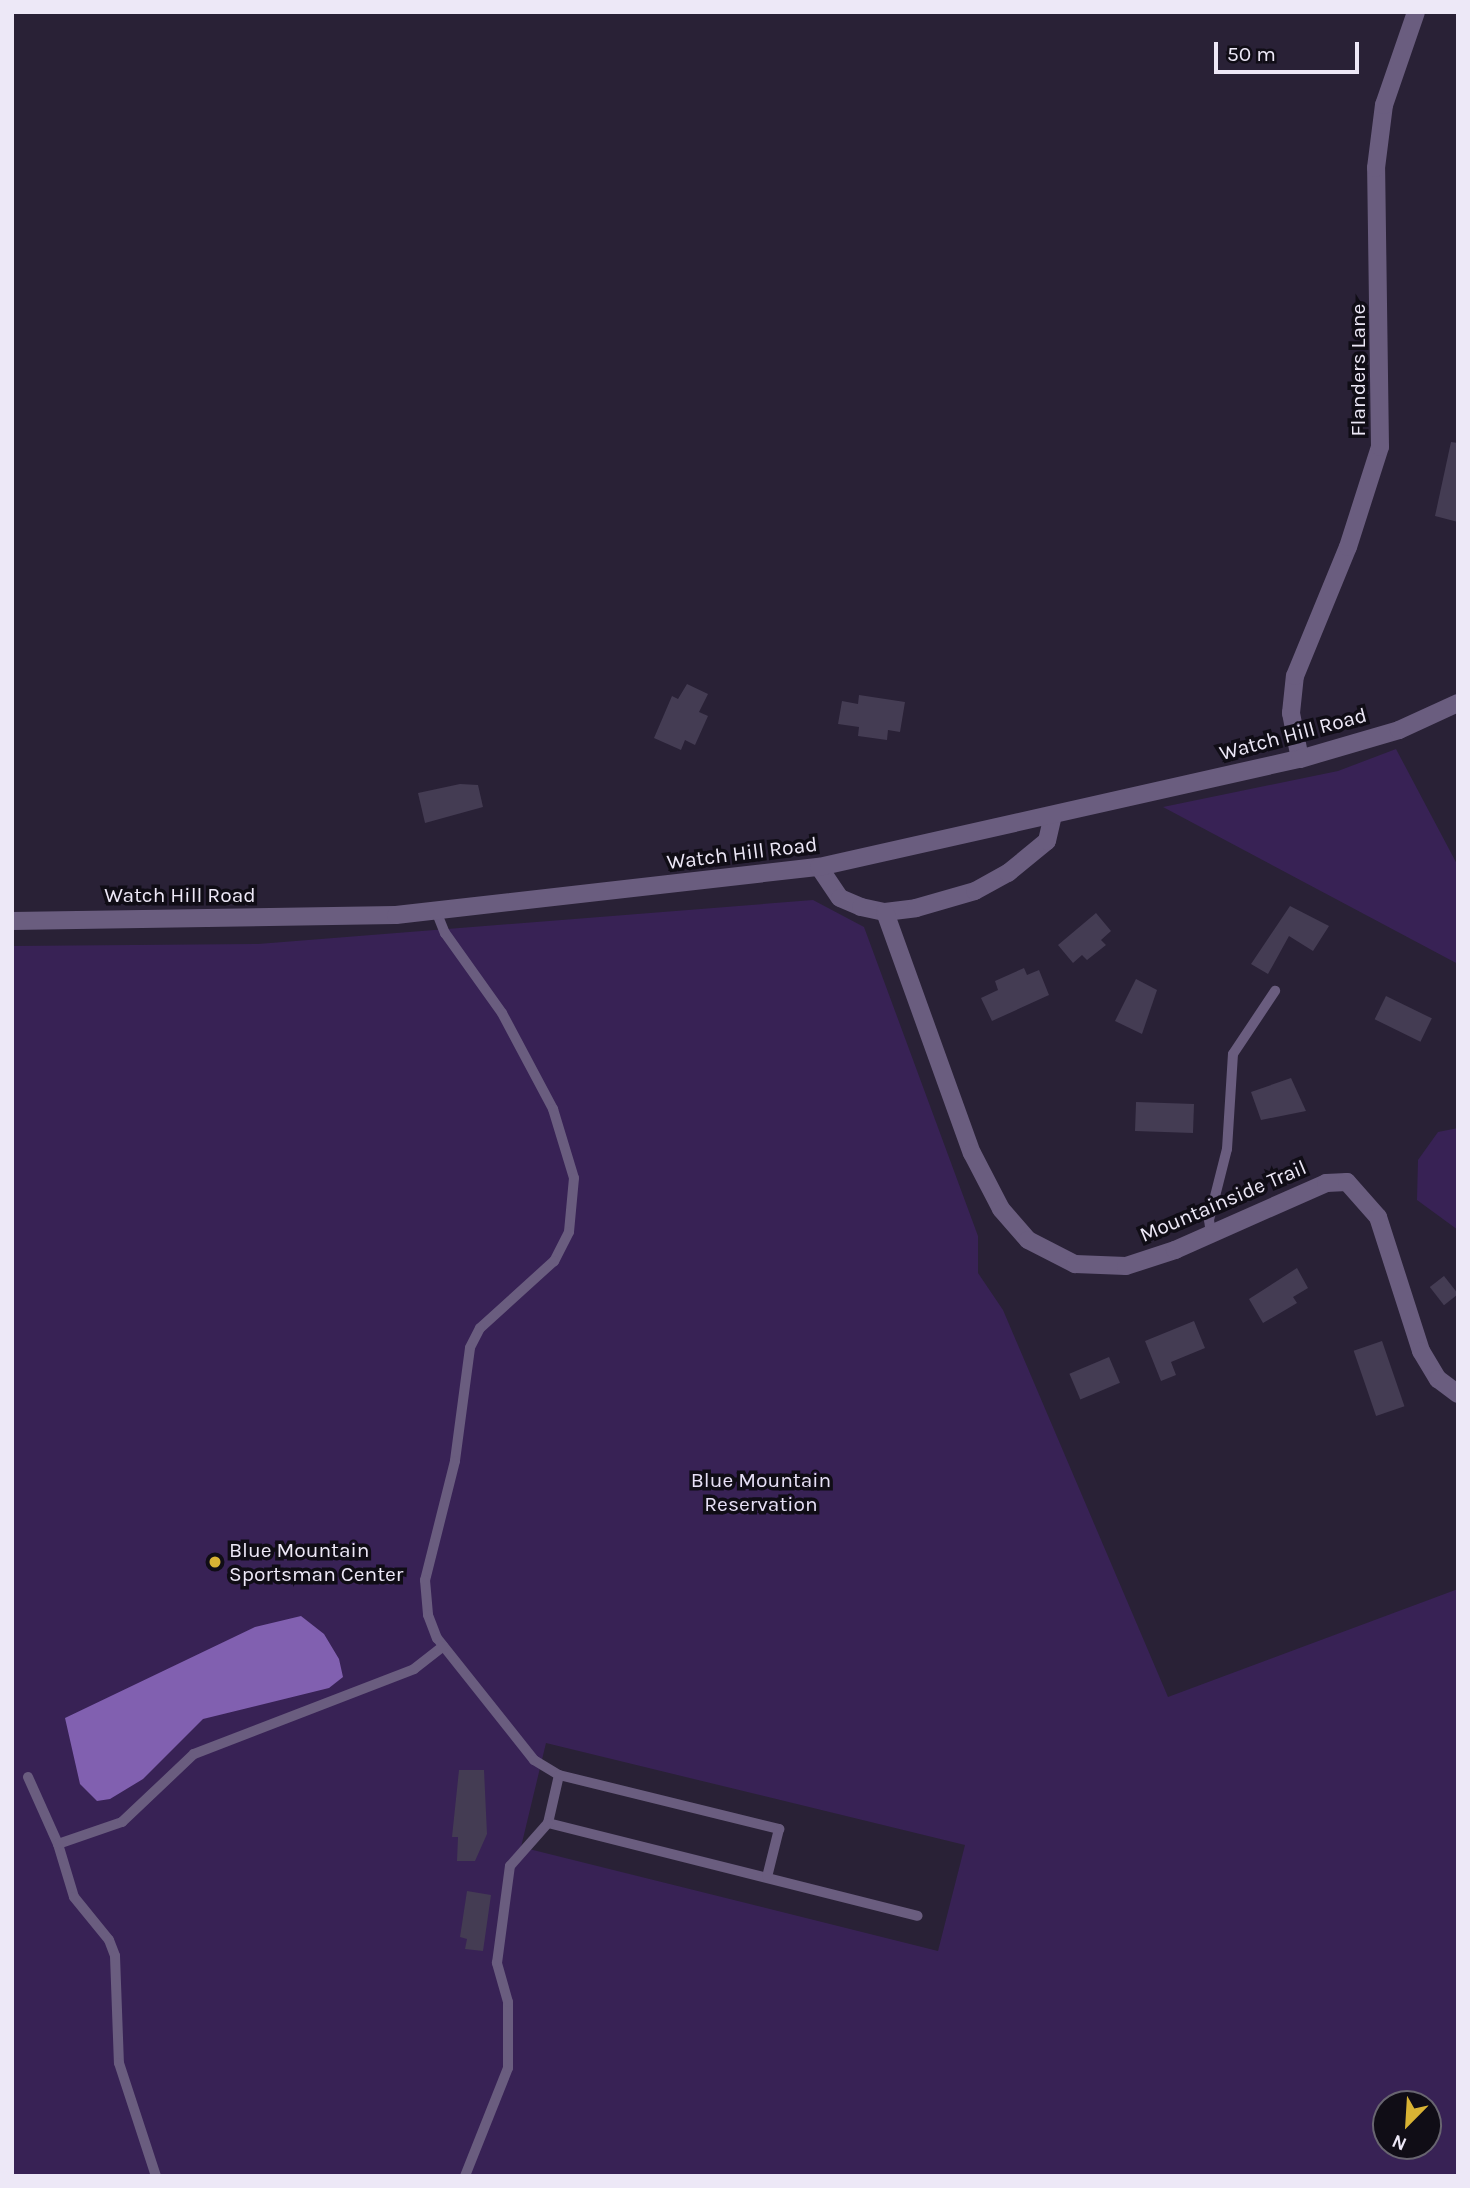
<!DOCTYPE html>
<html>
<head>
<meta charset="utf-8">
<style>
  body { margin:0 }
  #map { position:relative; width:1470px; height:2188px; overflow:hidden; background:#292136; font-family:Karla,sans-serif }
  div>[style] { position:absolute }
  [style*='--x'] { left:calc(var(--x)*1px); top:calc(var(--y)*1px); width:calc(var(--w)*1px); rotate:calc(var(--a)*1deg) }
  .green>* { inset:0; background:#382255 }
  .water>* { inset:0; background:#8160b0 }
  .building>* { inset:0; background:#443c53; transform-origin:0 0 }
  .service>* { height:10px; margin:-5px; padding:0 5px; transform-origin:5px; border-radius:5px; background:#6a5d7f }
  .minor>* { height:18px; margin:-9px; padding:0 9px; transform-origin:9px; border-radius:9px; background:#6a5d7f }
  .tertiary>* { height:18px; margin:-9px; padding:0 9px; transform-origin:9px; border-radius:9px; background:#6a5d7f }
  .dots>* { width:19px; height:19px; translate:-50% -50%; box-sizing:border-box; border:4px solid #100d16; border-radius:50% }
  span { translate:-50% -50%; white-space:nowrap; text-align:center; line-height:1.15; -webkit-text-stroke:7px #100d16; paint-order:stroke }
  .street-label { font-size:21px; color:#ede8f7 }
  .park-label { font-size:21px; color:#e7e0f6 }
  .poi-label { font-size:21px; color:#ede8f7 }
  .left { translate:0 -50%; text-align:left }
  .frame { position:absolute; inset:0; border:14px solid #ede8f7; pointer-events:none }
  .north { position:absolute; left:1372px; top:2090px; width:70px; height:70px; box-sizing:border-box; background:#100d16; border:2px solid #686570; border-radius:50%; rotate:204deg; font-size:19px; font-weight:700; line-height:28px; text-align:center; color:#ede8f7 }
  .north::after { content:''; display:block; margin:auto; width:24px; height:32px; background:#d9b334; clip-path:polygon(50% 0,100% 100%,50% 72%,0 100%) }
  .scale { position:absolute; left:1214px; top:42px; width:145px; height:32px; box-sizing:border-box; border:4px solid #ede8f7; border-top:0; padding-left:9px; font-size:21px; line-height:24px; white-space:nowrap; color:#ede8f7; -webkit-text-stroke:5px #100d16; paint-order:stroke }
</style>
</head>
<body>
<div id="map">
  <div class="green">
    <i style="clip-path:polygon(1396px 749px,1458px 866px,1458px 964px,1163px 807px,1338px 771px)"></i>
    <i style="clip-path:polygon(evenodd,813px 900px,864px 927px,978px 1236px,978px 1273px,1003px 1310px,1168px 1697px,1458px 1589px,1458px 2176px,12px 2176px,12px 946px,258px 944px,813px 900px,546px 1743px,965px 1845px,938px 1951px,521px 1847px,546px 1743px,813px 900px,1386px 2104px,1428px 2104px,1428px 2146px,1386px 2146px,1386px 2104px)"></i>
    <i style="clip-path:polygon(1458px 1128px,1458px 1230px,1417px 1200px,1418px 1160px,1438px 1132px)"></i>
  </div>
  <div class="water">
    <i style="clip-path:polygon(301px 1616px,324px 1634px,339px 1659px,343px 1677px,329px 1688px,203px 1719px,143px 1779px,110px 1799px,97px 1801px,80px 1784px,65px 1718px,255px 1627px)"></i>
  </div>
  <div class="building">
    <i style="clip-path:polygon(1451px 442px,1458px 443px,1458px 522px,1435px 516px)"></i>
    <i style="clip-path:polygon(687px 684px,708px 694px,699px 712px,708px 716px,695px 745px,685px 740px,681px 750px,654px 738px,672px 696px,678px 699px)"></i>
    <i style="clip-path:polygon(859px 695px,905px 702px,900px 732px,888px 730px,887px 740px,858px 736px,859px 727px,838px 724px,842px 701px,858px 704px)"></i>
    <i style="clip-path:polygon(460px 784px,478px 785px,483px 807px,425px 823px,418px 793px)"></i>
    <i style="clip-path:polygon(1290px 906px,1329px 926px,1313px 951px,1289px 936px,1268px 974px,1251px 964px)"></i>
    <i style="clip-path:polygon(1096px 913px,1111px 931px,1101px 940px,1106px 945px,1087px 960px,1082px 955px,1073px 963px,1058px 945px)"></i>
    <i style="clip-path:polygon(1024px 968px,1027px 975px,1039px 970px,1049px 995px,992px 1021px,981px 998px,998px 990px,995px 981px)"></i>
    <i style="clip-path:polygon(1136px 979px,1157px 990px,1142px 1034px,1115px 1021px)"></i>
    <i style="left:1386px;top:996px;width:51px;height:26px;rotate:26deg"></i>
    <i style="clip-path:polygon(1291px 1078px,1306px 1111px,1261px 1120px,1251px 1092px)"></i>
    <i style="left:1194px;top:1104px;width:29px;height:58px;rotate:92deg"></i>
    <i style="clip-path:polygon(1297px 1268px,1308px 1288px,1293px 1297px,1297px 1303px,1263px 1323px,1249px 1299px)"></i>
    <i style="left:1444px;top:1276px;width:23px;height:18px;rotate:52deg"></i>
    <i style="clip-path:polygon(1194px 1321px,1205px 1348px,1171px 1362px,1176px 1375px,1161px 1381px,1145px 1341px)"></i>
    <i style="left:1382px;top:1341px;width:69px;height:30px;rotate:71deg"></i>
    <i style="left:1109px;top:1357px;width:28px;height:43px;rotate:67deg"></i>
    <i style="clip-path:polygon(459px 1770px,484px 1770px,487px 1834px,475px 1861px,457px 1861px,458px 1837px,452px 1837px)"></i>
    <i style="clip-path:polygon(467px 1891px,491px 1895px,483px 1951px,465px 1949px,467px 1939px,460px 1937px)"></i>
  </div>
  <div class="service">
    <i style="--x:436;--y:911;--w:24;--a:68"></i>
    <i style="--x:445;--y:933;--w:98;--a:54.5"></i>
    <i style="--x:502;--y:1013;--w:109;--a:62"></i>
    <i style="--x:553;--y:1109;--w:72;--a:73.1"></i>
    <i style="--x:574;--y:1178;--w:54;--a:95.3"></i>
    <i style="--x:569;--y:1232;--w:33;--a:117"></i>
    <i style="--x:554;--y:1261;--w:100;--a:137.8"></i>
    <i style="--x:480;--y:1328;--w:22;--a:117"></i>
    <i style="--x:470;--y:1348;--w:114;--a:97.6"></i>
    <i style="--x:455;--y:1461;--w:123;--a:104.1"></i>
    <i style="--x:425;--y:1580;--w:35;--a:85"></i>
    <i style="--x:428;--y:1615;--w:25;--a:69"></i>
    <i style="--x:437;--y:1638;--w:156;--a:51.5"></i>
    <i style="--x:534;--y:1760;--w:29;--a:31"></i>
    <i style="--x:559;--y:1775;--w:49;--a:102.9"></i>
    <i style="--x:548;--y:1823;--w:381;--a:14.1"></i>
    <i style="--x:1211;--y:1234;--w:14;--a:-98"></i>
    <i style="--x:1209;--y:1220;--w:73;--a:-75.8"></i>
    <i style="--x:1227;--y:1149;--w:95;--a:-86.4"></i>
    <i style="--x:1233;--y:1054;--w:76;--a:-56.3"></i>
    <i style="--x:559;--y:1775;--w:227;--a:13.8"></i>
    <i style="--x:779;--y:1829;--w:49;--a:104"></i>
    <i style="--x:28;--y:1777;--w:73;--a:65.9"></i>
    <i style="--x:58;--y:1844;--w:55;--a:73.2"></i>
    <i style="--x:74;--y:1897;--w:55;--a:50.9"></i>
    <i style="--x:109;--y:1940;--w:17;--a:69"></i>
    <i style="--x:115;--y:1956;--w:107;--a:87.9"></i>
    <i style="--x:119;--y:2063;--w:119;--a:71.9"></i>
    <i style="--x:58;--y:1844;--w:68;--a:-19"></i>
    <i style="--x:122;--y:1822;--w:99;--a:-43.4"></i>
    <i style="--x:194;--y:1754;--w:236;--a:-21.1"></i>
    <i style="--x:414;--y:1669;--w:37;--a:-38"></i>
    <i style="--x:465;--y:2176;--w:116;--a:-68.3"></i>
    <i style="--x:508;--y:2068;--w:66;--a:-90"></i>
    <i style="--x:508;--y:2002;--w:41;--a:-105.8"></i>
    <i style="--x:497;--y:1963;--w:98;--a:-82.4"></i>
    <i style="--x:510;--y:1866;--w:57;--a:-48.5"></i>
  </div>
  <div class="minor">
    <i style="--x:1300;--y:759;--w:47;--a:-101.1"></i>
    <i style="--x:1291;--y:713;--w:37;--a:-84"></i>
    <i style="--x:1295;--y:676;--w:139;--a:-67.7"></i>
    <i style="--x:1348;--y:547;--w:105;--a:-72.3"></i>
    <i style="--x:1380;--y:447;--w:279;--a:-90.8"></i>
    <i style="--x:1376;--y:168;--w:64;--a:-82.8"></i>
    <i style="--x:1384;--y:105;--w:98;--a:-71"></i>
    <i style="--x:819;--y:867;--w:37;--a:56"></i>
    <i style="--x:840;--y:898;--w:23;--a:23"></i>
    <i style="--x:861;--y:907;--w:25;--a:12"></i>
    <i style="--x:885;--y:912;--w:31;--a:-7"></i>
    <i style="--x:916;--y:908;--w:61;--a:-16.1"></i>
    <i style="--x:975;--y:891;--w:38;--a:-29"></i>
    <i style="--x:1008;--y:873;--w:50;--a:-39.4"></i>
    <i style="--x:1047;--y:841;--w:26;--a:-77"></i>
    <i style="--x:885;--y:912;--w:256;--a:70.2"></i>
    <i style="--x:972;--y:1153;--w:63;--a:62.6"></i>
    <i style="--x:1001;--y:1209;--w:41;--a:48.9"></i>
    <i style="--x:1028;--y:1240;--w:53;--a:27.1"></i>
    <i style="--x:1075;--y:1264;--w:51;--a:2.2"></i>
    <i style="--x:1126;--y:1266;--w:52;--a:-18.1"></i>
    <i style="--x:1175;--y:1250;--w:165;--a:-23.9"></i>
    <i style="--x:1326;--y:1183;--w:21;--a:-3"></i>
    <i style="--x:1347;--y:1182;--w:47;--a:48.5"></i>
    <i style="--x:1378;--y:1217;--w:141;--a:72.2"></i>
    <i style="--x:1421;--y:1351;--w:33;--a:59"></i>
    <i style="--x:1438;--y:1379;--w:25;--a:37"></i>
  </div>
  <div class="tertiary">
    <i style="--x:12;--y:921;--w:384;--a:-0.9"></i>
    <i style="--x:396;--y:915;--w:426;--a:-6.5"></i>
    <i style="--x:819;--y:867;--w:493;--a:-12.7"></i>
    <i style="--x:1300;--y:759;--w:103;--a:-16.3"></i>
    <i style="--x:1399;--y:730;--w:65;--a:-24.6"></i>
  </div>
  <div class="dots">
    <i style="left:215px;top:1562px;background:#d9b334"></i>
  </div>
  <div class="street-label">
    <span style="left:1358px;top:370px;rotate:-90deg">Flanders Lane</span>
    <span style="left:1293px;top:734px;rotate:-15deg">Watch Hill Road</span>
    <span style="left:742px;top:853px;rotate:-7deg">Watch Hill Road</span>
    <span style="left:180px;top:895px">Watch Hill Road</span>
    <span style="left:1223px;top:1201px;rotate:-23deg">Mountainside Trail</span>
  </div>
  <div class="park-label">
    <span style="left:761px;top:1492px">Blue Mountain<br>Reservation</span>
  </div>
  <div class="poi-label">
    <span class="left" style="left:229px;top:1562px">Blue Mountain<br>Sportsman Center</span>
  </div>
  <div class="frame"></div>
  <div class="north">N</div>
  <div class="scale">50 m</div>
</div>
</body>
</html>
